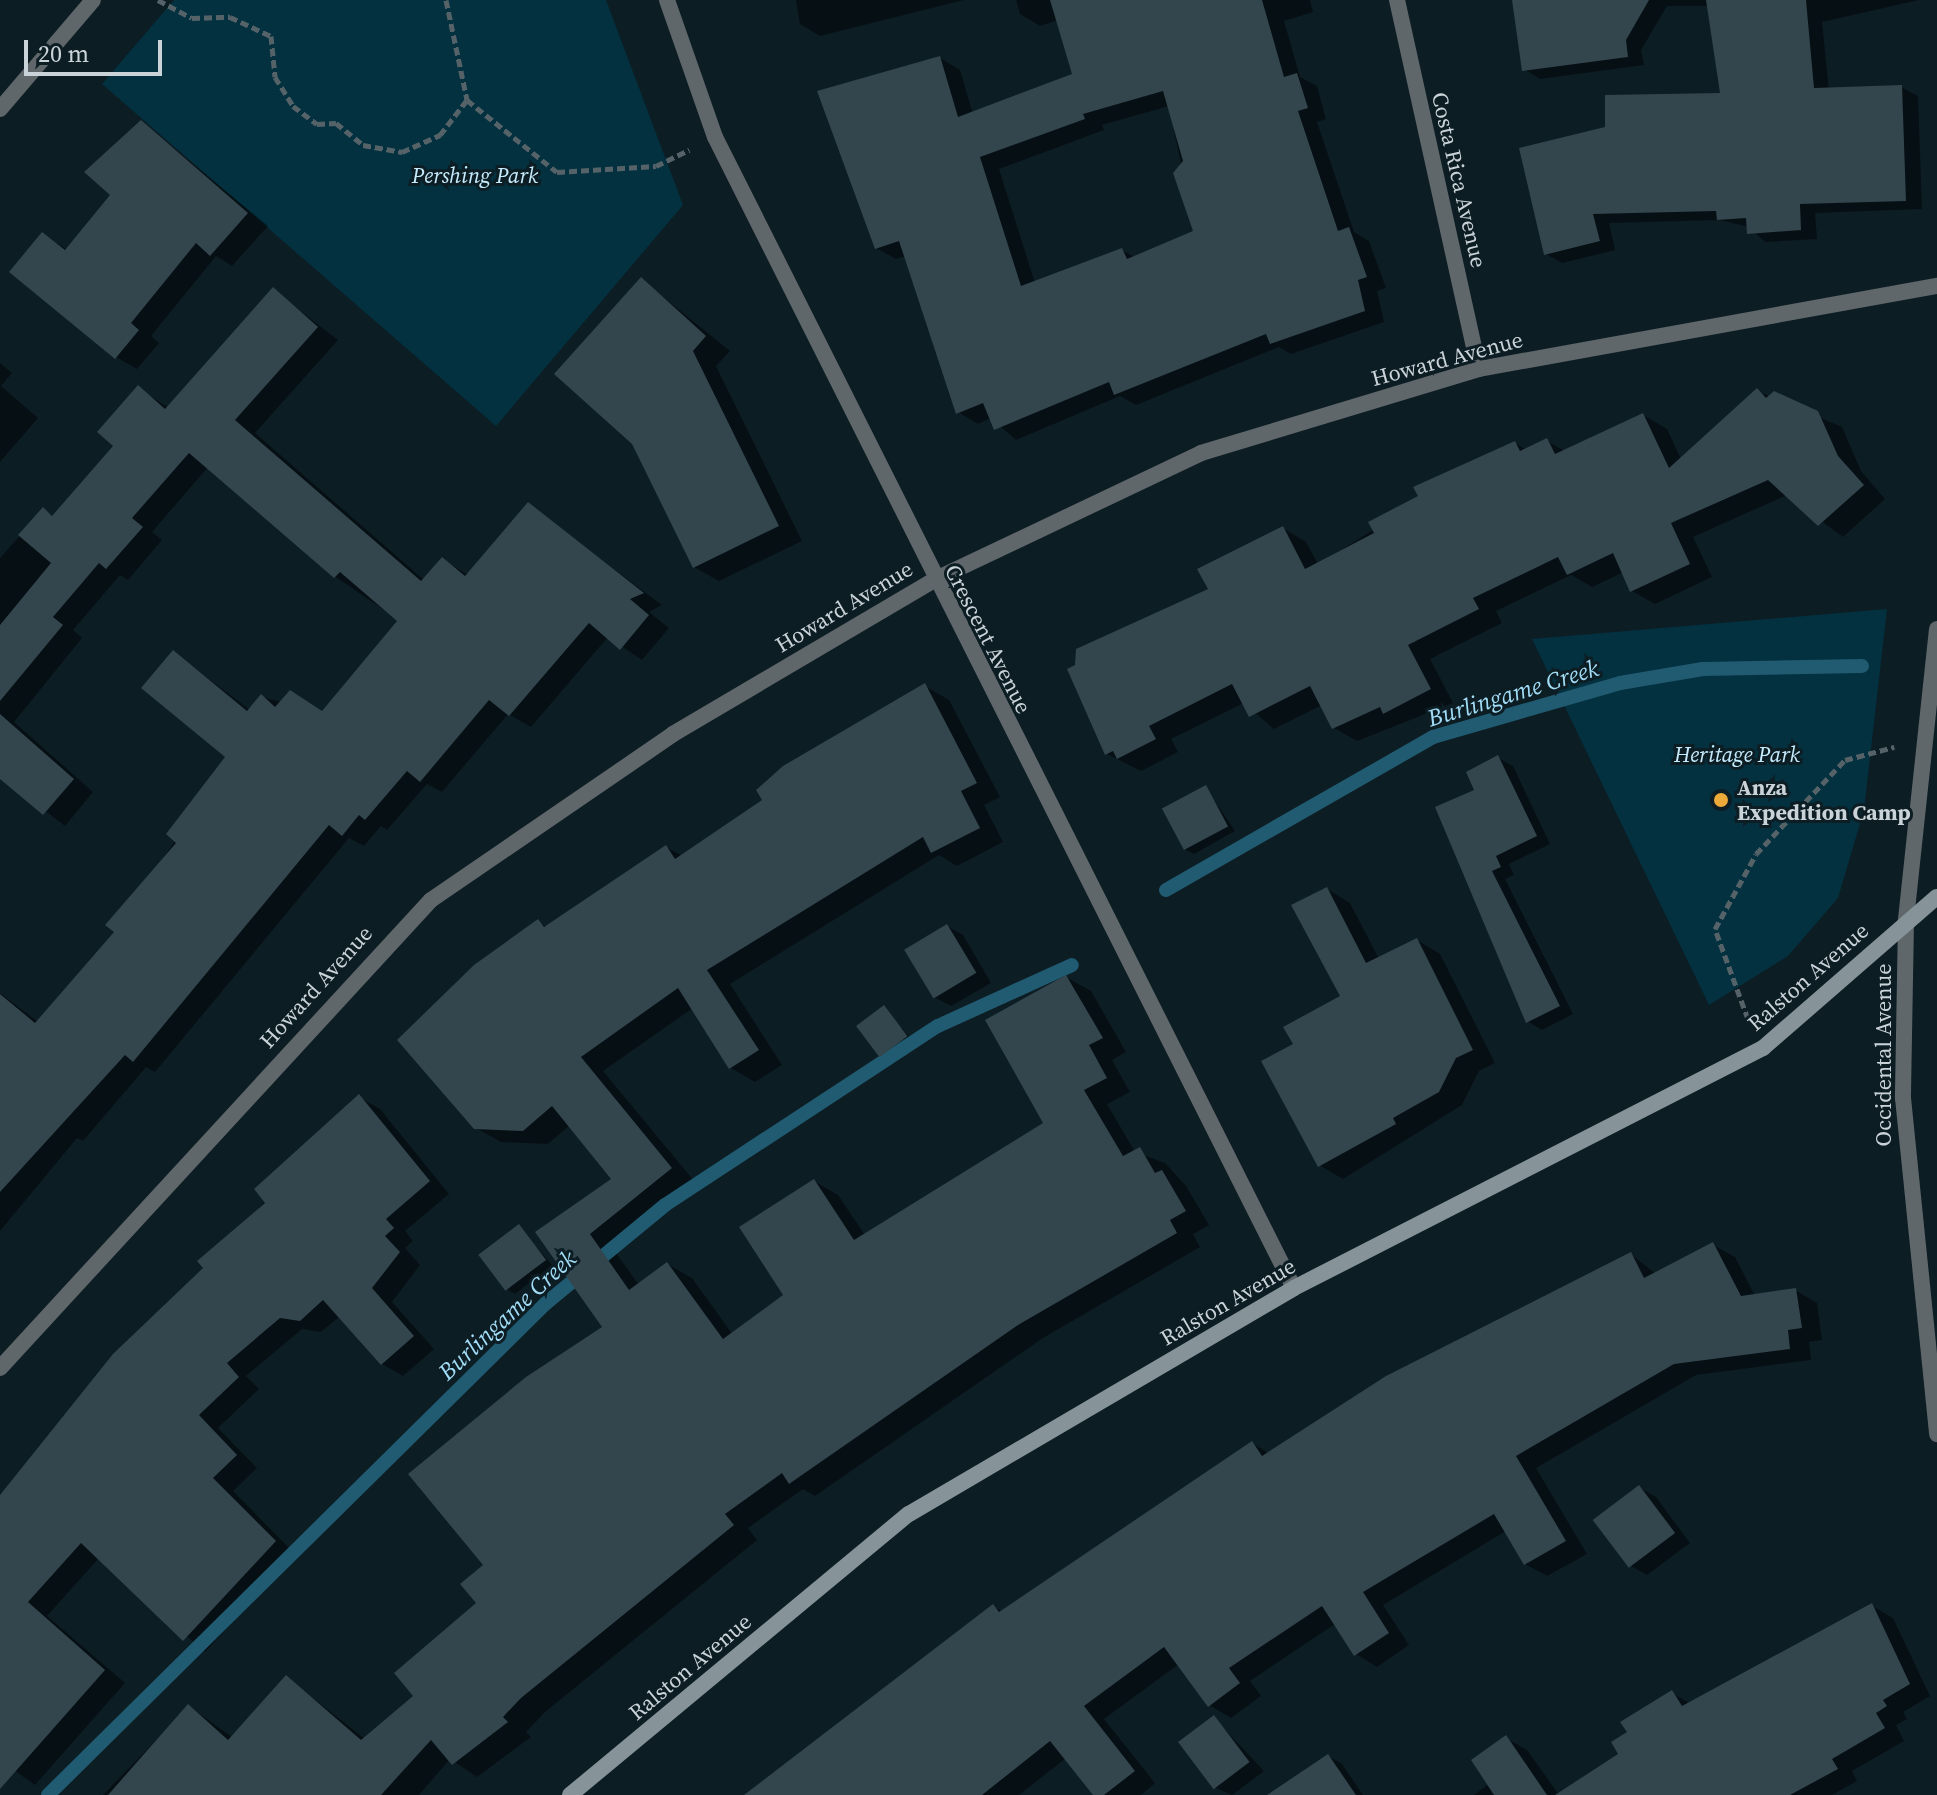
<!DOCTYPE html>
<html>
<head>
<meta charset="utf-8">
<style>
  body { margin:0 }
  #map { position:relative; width:1937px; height:1795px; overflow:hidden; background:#0d1d24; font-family:"Source Serif 4",serif }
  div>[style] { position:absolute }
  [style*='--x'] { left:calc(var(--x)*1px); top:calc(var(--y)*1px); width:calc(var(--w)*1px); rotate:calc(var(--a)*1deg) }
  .green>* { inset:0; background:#033140 }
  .shadow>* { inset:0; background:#0007 }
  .stream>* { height:14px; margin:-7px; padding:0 7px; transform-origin:7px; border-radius:7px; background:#215b71 }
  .building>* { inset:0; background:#33454d; transform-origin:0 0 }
  .path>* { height:5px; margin-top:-2.5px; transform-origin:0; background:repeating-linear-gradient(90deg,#556369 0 8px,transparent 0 12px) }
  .street>* { height:16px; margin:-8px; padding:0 8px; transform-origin:8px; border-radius:8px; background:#5f676b }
  .secondary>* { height:16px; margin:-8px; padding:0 8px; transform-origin:8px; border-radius:8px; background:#86949a }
  .dots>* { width:22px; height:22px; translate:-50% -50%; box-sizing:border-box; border:4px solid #0d1d24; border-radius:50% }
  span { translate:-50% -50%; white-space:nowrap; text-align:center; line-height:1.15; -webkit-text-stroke:6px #0d1d24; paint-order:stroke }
  .park-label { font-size:22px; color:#c5ebfd; font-style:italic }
  .street-label { font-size:22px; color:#c9d3d8 }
  .poi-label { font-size:22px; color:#c9d3d8; font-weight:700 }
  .left { translate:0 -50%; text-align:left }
  .water-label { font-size:24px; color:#a2ddf7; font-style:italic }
  .scale { position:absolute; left:24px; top:40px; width:138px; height:36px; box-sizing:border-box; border:4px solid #c9d3d8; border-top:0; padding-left:10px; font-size:24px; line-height:28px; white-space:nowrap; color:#c9d3d8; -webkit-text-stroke:6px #0d1d24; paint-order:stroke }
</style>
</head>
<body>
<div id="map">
  <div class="green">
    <i style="clip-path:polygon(174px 0,606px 0,683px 205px,496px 426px,102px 84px)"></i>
    <i style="clip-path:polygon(1887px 609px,1864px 810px,1838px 898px,1788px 956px,1709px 1005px,1532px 639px)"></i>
  </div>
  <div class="shadow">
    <i style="clip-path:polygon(796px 0,964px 0,820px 36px,800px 24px)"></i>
    <i style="clip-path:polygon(evenodd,1016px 0,1310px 0,1313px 12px,1284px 21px,1300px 77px,1317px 86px,1326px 119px,1317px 122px,1354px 232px,1369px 241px,1386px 288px,1377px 291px,1384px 322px,1291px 354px,1279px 347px,1136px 405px,1120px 396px,1016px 440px,991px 418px,978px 424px,958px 412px,906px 256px,896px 259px,876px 248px,940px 58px,960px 70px,973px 114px,1074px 75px,1058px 20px,1040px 26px,1020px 14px,1016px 0,1169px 106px,1195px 232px,1136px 258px,1122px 250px,1035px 283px,999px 169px,1104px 130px,1102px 125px,1169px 106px)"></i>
    <i style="clip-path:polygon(1514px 0,1919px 0,1822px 22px,1829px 90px,1901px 87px,1918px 96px,1922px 209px,1815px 213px,1817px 239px,1765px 242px,1749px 227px,1720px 220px,1609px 223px,1615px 250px,1562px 263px,1546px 254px,1608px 128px,1723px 95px,1709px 6px,1667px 6px,1641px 50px,1644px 65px,1540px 79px,1524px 69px)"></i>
    <i style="clip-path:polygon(142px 122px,268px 226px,232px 266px,216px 256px,151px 336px,159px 343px,137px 369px,116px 357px,43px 235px,68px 250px,113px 195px)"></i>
    <i style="clip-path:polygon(642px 280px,730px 351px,716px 366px,802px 541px,719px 581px,694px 567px)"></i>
    <i style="clip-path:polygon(273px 290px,338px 340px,255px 433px,424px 580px,442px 559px,468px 575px,528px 505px,662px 605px,649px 612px,669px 628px,642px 660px,608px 637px,531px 727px,508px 714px,442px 792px,427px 784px,387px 830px,381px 826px,364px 846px,349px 838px,155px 1072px,146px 1067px,83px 1141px,77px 1138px,0 1231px,0 993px,38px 1022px,117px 932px,228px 757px,173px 652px,250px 710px,261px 697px,324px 712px,400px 621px,336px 577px,208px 467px,152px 532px,162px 540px,128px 580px,120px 575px,73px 630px,82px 638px,14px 722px,93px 792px,65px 826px,0 776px,0 558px,43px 510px,54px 516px,116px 446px,138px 388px,169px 408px)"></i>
    <i style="clip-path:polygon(0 363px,12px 373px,1px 386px,38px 418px,0 462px)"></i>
    <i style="clip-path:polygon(1757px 391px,1842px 427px,1861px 471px,1885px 499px,1843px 537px,1787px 495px,1693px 537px,1712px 577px,1655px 604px,1632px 591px,1624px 572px,1592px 587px,1571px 575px,1496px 611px,1502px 623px,1430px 659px,1453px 703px,1357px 741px,1334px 728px,1322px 705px,1274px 729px,1244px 703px,1171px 739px,1178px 752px,1141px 771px,1107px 754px,1210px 590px,1283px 528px,1306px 542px,1318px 564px,1515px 443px,1527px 450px,1547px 441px,1565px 451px,1643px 415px,1667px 429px,1681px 459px)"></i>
    <i style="clip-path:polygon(925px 686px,949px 700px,1000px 797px,984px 805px,1003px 842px,957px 866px,939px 855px,730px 984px,782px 1065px,755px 1082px,731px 1068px,693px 1008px,603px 1071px,695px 1182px,613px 1249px,639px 1285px,667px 1264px,692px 1278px,733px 1335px,786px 1296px,814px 1181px,838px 1195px,865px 1235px,1045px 1124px,1066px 977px,1091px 991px,1126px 1052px,1112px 1060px,1130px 1092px,1107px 1104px,1135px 1152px,1165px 1163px,1186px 1186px,1209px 1225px,1193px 1234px,1200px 1247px,1043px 1338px,815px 1496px,803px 1489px,748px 1528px,757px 1540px,545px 1712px,526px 1732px,531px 1737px,477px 1777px,450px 1759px,419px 1795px,103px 1795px,189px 1706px,233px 1738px,286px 1677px,365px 1739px,416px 1696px,479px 1604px,486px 1565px,605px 1327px,538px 1233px,614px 1180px,570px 1125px,548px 1144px,501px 1142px,476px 1128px,538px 922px,547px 927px,666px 847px,683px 856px)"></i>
    <i style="clip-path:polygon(1498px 758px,1513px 766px,1550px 844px,1509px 864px,1514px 875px,1505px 879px,1573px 1014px,1542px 1030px,1527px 1021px,1438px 808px,1477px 791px)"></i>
    <i style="clip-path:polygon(1206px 788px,1235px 831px,1194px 854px,1186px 850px)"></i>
    <i style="clip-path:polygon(1327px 889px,1350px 903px,1379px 959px,1417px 940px,1440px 954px,1495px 1063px,1479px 1071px,1462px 1105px,1343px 1179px,1319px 1165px,1295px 1045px,1343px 997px)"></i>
    <i style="clip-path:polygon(947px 926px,963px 935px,991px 983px,951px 1006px,934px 997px)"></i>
    <i style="clip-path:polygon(884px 1008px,913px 1041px,889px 1060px,881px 1055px)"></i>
    <i style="clip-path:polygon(359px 1097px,380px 1109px,449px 1194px,405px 1231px,413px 1241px,405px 1248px,420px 1265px,392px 1302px,434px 1349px,403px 1376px,382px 1364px,340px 1316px,321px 1332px,302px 1329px,246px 1376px,259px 1389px,218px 1428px,257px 1468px,233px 1491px,295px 1554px,205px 1652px,99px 1558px,47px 1616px,125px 1683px,35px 1785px,0 1760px,0 1495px)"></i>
    <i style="clip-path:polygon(519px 1227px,552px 1265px,515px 1294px,507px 1289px)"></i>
    <i style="clip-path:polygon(1713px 1245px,1735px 1257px,1755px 1296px,1795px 1290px,1817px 1303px,1822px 1340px,1809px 1342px,1811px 1360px,1696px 1375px,1536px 1468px,1587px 1554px,1547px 1576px,1525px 1564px,1506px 1531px,1383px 1605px,1409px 1645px,1377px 1667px,1356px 1654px,1335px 1624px,1250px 1681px,1261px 1696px,1231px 1718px,1209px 1705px,1179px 1664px,1104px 1719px,1155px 1783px,1141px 1795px,1095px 1795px,1066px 1758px,1019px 1795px,754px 1795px,993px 1606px,1003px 1612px,1252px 1443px,1270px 1454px,1631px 1254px,1656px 1274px)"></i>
    <i style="clip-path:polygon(1640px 1488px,1656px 1497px,1690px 1543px,1647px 1575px,1631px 1566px)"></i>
    <i style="clip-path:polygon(1872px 1606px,1893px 1618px,1930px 1696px,1903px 1712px,1907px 1719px,1896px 1725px,1904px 1741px,1852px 1771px,1857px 1781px,1832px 1795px,1559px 1795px,1621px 1755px,1630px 1733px,1672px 1693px,1691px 1704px)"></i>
    <i style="clip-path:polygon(1214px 1718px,1264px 1771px,1232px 1795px,1214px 1787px)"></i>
    <i style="clip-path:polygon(1506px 1738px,1527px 1750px,1559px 1795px,1474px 1795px,1489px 1784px)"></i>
    <i style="clip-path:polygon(1328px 1756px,1342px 1764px,1363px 1795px,1295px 1795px)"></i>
  </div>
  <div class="stream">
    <i style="--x:1166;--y:890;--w:308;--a:-29.8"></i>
    <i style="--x:1433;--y:737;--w:195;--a:-16.1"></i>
    <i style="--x:1620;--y:683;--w:84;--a:-9.6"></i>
    <i style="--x:1703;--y:669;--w:159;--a:-1.1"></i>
    <i style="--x:48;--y:1795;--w:699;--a:-44.65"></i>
    <i style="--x:545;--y:1304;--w:156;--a:-39.5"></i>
    <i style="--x:665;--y:1205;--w:326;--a:-33.3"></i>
    <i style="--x:938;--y:1026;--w:147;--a:-24.5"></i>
  </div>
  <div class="building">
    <i style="clip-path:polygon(evenodd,1050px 0,1262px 0,1284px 77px,1297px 73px,1308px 108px,1298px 111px,1338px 231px,1349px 227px,1367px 277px,1358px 280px,1365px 311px,1270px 344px,1266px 334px,1114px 395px,1109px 382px,994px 430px,983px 403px,956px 414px,899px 241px,875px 249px,817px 91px,940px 56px,958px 117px,1072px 74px,1050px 0,1163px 91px,1183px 161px,1173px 173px,1193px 231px,1127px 259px,1122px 248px,1021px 286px,980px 157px,1085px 119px,1083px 114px,1163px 91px)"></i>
    <i style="clip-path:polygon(1512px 0,1649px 0,1626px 40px,1628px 57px,1522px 71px)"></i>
    <i style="clip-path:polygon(1706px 0,1806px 0,1814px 88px,1902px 85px,1906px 201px,1800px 204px,1801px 230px,1747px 234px,1746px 218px,1717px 220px,1716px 211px,1593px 214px,1600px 241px,1544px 255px,1519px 148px,1605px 127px,1605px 95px,1720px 93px)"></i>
    <i style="clip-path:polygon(141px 120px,248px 213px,210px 256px,196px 243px,131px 323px,139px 330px,115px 359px,9px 272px,42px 232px,65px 250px,110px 195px,84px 172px)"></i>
    <i style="clip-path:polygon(641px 277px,706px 336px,693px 351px,779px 526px,693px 568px,632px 444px,554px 374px)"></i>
    <i style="clip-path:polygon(273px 287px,318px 327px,235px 420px,421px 581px,442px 557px,465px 576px,528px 502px,644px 593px,630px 599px,649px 615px,620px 650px,589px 623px,509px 716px,489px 700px,420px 782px,407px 771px,365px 820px,359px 815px,342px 836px,329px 825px,133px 1062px,125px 1055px,0 1192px,0 994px,35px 1023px,114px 932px,105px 925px,176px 843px,166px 834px,225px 757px,141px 688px,173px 650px,247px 711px,261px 694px,275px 707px,290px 690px,322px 711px,397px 621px,340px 572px,334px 578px,189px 453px,132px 518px,143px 527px,106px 569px,99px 563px,53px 617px,63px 625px,0 701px,0 625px,51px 563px,18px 535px,43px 507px,52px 516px,113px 446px,97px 432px,138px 385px,165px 409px)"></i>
    <i style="clip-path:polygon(1757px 388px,1766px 398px,1774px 391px,1818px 411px,1838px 456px,1864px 485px,1818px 526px,1768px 480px,1671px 523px,1690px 564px,1630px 592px,1613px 553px,1567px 575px,1558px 557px,1473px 598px,1479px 609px,1408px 645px,1431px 689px,1383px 714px,1380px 707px,1332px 729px,1310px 686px,1249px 717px,1232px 684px,1149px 726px,1156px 739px,1117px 759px,1113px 751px,1105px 755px,1067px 669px,1075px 665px,1076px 649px,1208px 589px,1197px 569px,1283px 526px,1305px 569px,1374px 533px,1368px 522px,1418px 496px,1413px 487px,1515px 441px,1520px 451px,1547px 438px,1555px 454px,1643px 413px,1669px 468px)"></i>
    <i style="clip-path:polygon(925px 683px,977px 783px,961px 791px,980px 828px,931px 853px,923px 837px,707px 970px,759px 1050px,729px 1069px,678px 988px,581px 1057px,672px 1168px,590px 1234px,629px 1290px,667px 1262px,723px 1339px,783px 1295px,739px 1227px,814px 1179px,854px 1240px,1043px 1123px,985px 1020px,1066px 975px,1103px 1038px,1089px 1045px,1107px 1078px,1084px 1090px,1123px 1156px,1140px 1147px,1155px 1173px,1162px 1170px,1186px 1211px,1170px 1220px,1177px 1233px,1018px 1325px,789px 1484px,782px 1473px,725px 1514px,734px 1525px,521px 1698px,503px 1717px,508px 1722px,452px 1765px,431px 1740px,381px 1795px,108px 1795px,188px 1704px,228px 1740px,286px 1675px,361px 1740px,413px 1696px,394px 1673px,476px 1603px,460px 1584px,483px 1565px,408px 1474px,526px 1377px,602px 1327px,535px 1232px,611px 1179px,552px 1106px,523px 1131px,474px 1129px,397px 1040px,474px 965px,538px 919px,544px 927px,666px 845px,675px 859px,762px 800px,756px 790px,783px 766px)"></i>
    <i style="clip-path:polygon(0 714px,74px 779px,43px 815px,0 779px)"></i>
    <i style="clip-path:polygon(1498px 755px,1537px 836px,1496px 856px,1501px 867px,1492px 871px,1560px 1006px,1526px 1023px,1435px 807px,1474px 790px,1466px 772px)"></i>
    <i style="left:1206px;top:785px;width:47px;height:50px;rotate:62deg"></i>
    <i style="clip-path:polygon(1327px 887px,1366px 963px,1417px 938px,1473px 1050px,1456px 1058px,1439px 1092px,1393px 1118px,1396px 1124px,1318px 1167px,1261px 1061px,1293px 1044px,1283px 1027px,1340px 996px,1291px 905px)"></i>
    <i style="left:947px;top:924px;width:57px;height:50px;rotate:59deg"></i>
    <i style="left:884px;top:1005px;width:39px;height:35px;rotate:53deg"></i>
    <i style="clip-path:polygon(359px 1094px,430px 1181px,386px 1219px,394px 1228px,385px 1236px,400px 1252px,372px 1288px,414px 1336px,381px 1365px,323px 1300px,300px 1321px,280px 1318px,227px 1363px,239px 1377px,199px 1415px,237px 1455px,213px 1478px,276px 1541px,183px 1641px,81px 1543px,28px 1602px,105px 1670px,0 1789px,0 1495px,113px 1354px,203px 1268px,197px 1261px,265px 1203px,254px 1189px)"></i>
    <i style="left:519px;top:1224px;width:45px;height:51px;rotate:53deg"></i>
    <i style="clip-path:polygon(1713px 1242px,1741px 1296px,1796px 1288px,1802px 1328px,1788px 1330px,1790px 1349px,1674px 1364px,1516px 1456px,1566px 1541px,1524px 1565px,1494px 1514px,1363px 1592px,1389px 1633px,1354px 1656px,1322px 1606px,1229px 1668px,1240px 1683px,1208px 1707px,1164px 1647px,1084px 1706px,1135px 1771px,1104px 1795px,1093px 1795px,1050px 1741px,982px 1795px,744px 1795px,993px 1604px,999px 1612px,1252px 1441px,1262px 1456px,1386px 1376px,1631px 1252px,1644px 1278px)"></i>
    <i style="left:1639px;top:1485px;width:60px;height:58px;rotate:53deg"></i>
    <i style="clip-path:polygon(1872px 1603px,1910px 1684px,1883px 1700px,1887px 1706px,1876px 1713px,1885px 1728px,1832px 1759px,1838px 1769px,1790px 1795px,1555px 1795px,1618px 1754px,1611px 1742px,1627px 1732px,1620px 1722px,1672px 1690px,1682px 1706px)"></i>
    <i style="left:1214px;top:1715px;width:59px;height:45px;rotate:53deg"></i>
    <i style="clip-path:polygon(1506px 1735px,1547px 1795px,1494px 1795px,1471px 1760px)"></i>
    <i style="clip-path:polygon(1328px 1754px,1356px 1795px,1267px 1795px)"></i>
  </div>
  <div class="path">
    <i style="--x:158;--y:0;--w:38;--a:28"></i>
    <i style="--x:192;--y:18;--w:38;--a:-2"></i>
    <i style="--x:230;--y:17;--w:45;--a:24.9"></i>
    <i style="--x:271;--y:36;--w:41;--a:84.4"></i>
    <i style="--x:275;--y:77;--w:34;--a:58"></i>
    <i style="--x:293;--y:106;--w:30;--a:37"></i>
    <i style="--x:317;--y:124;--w:19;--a:-3"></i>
    <i style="--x:336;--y:123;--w:35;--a:39"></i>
    <i style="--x:363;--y:145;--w:40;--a:10"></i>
    <i style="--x:402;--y:152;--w:42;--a:-24.1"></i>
    <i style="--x:440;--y:135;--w:44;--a:-52.4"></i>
    <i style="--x:446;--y:0;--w:102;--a:78.1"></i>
    <i style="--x:467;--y:100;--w:115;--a:38.7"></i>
    <i style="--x:557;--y:172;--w:99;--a:-3.5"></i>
    <i style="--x:656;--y:166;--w:37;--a:-26"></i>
    <i style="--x:1748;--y:1019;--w:96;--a:-110.1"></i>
    <i style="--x:1715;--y:929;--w:85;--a:-61.3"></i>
    <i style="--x:1756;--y:854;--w:129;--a:-46.6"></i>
    <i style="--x:1845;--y:760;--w:51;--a:-14.9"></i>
  </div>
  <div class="street">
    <i style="--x:667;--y:0;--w:145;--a:70.7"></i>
    <i style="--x:715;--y:137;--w:1288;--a:63.3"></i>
    <i style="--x:1397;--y:0;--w:378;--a:77.5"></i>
    <i style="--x:0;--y:109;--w:143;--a:-49.5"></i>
    <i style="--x:1937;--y:629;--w:294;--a:96.1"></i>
    <i style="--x:1906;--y:921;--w:177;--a:91"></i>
    <i style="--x:1903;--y:1098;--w:338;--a:84.2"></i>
    <i style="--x:0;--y:1368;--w:636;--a:-47.36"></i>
    <i style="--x:431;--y:900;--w:293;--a:-34.4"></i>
    <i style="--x:673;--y:734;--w:303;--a:-30.5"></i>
    <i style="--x:934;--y:580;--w:296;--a:-25.4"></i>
    <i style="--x:1201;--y:453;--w:290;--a:-16.8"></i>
    <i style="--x:1479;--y:369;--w:465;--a:-10.3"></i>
  </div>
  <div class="secondary">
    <i style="--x:570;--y:1795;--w:440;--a:-39.7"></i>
    <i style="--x:909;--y:1514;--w:446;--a:-30.4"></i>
    <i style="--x:1294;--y:1288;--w:527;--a:-27.1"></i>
    <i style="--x:1763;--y:1048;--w:230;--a:-41"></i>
  </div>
  <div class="dots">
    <i style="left:1721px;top:800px;background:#ebaa39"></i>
  </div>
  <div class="park-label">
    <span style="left:475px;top:176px">Pershing Park</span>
    <span style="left:1737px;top:755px">Heritage Park</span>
  </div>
  <div class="street-label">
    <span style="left:1459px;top:180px;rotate:77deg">Costa Rica Avenue</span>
    <span style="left:1447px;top:359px;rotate:-15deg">Howard Avenue</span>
    <span style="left:844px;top:607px;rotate:-31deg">Howard Avenue</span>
    <span style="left:988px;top:639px;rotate:63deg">Crescent Avenue</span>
    <span style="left:1808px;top:977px;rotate:-41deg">Ralston Avenue</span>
    <span style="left:316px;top:987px;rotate:-48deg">Howard Avenue</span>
    <span style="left:1884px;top:1055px;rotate:-90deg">Occidental Avenue</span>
    <span style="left:1228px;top:1302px;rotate:-30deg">Ralston Avenue</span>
    <span style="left:690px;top:1667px;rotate:-40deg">Ralston Avenue</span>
  </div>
  <div class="poi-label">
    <span class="left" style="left:1737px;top:800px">Anza<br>Expedition Camp</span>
  </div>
  <div class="water-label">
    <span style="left:1513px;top:693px;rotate:-17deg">Burlingame Creek</span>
    <span style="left:507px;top:1315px;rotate:-43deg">Burlingame Creek</span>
  </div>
  <div class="scale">20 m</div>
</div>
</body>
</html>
